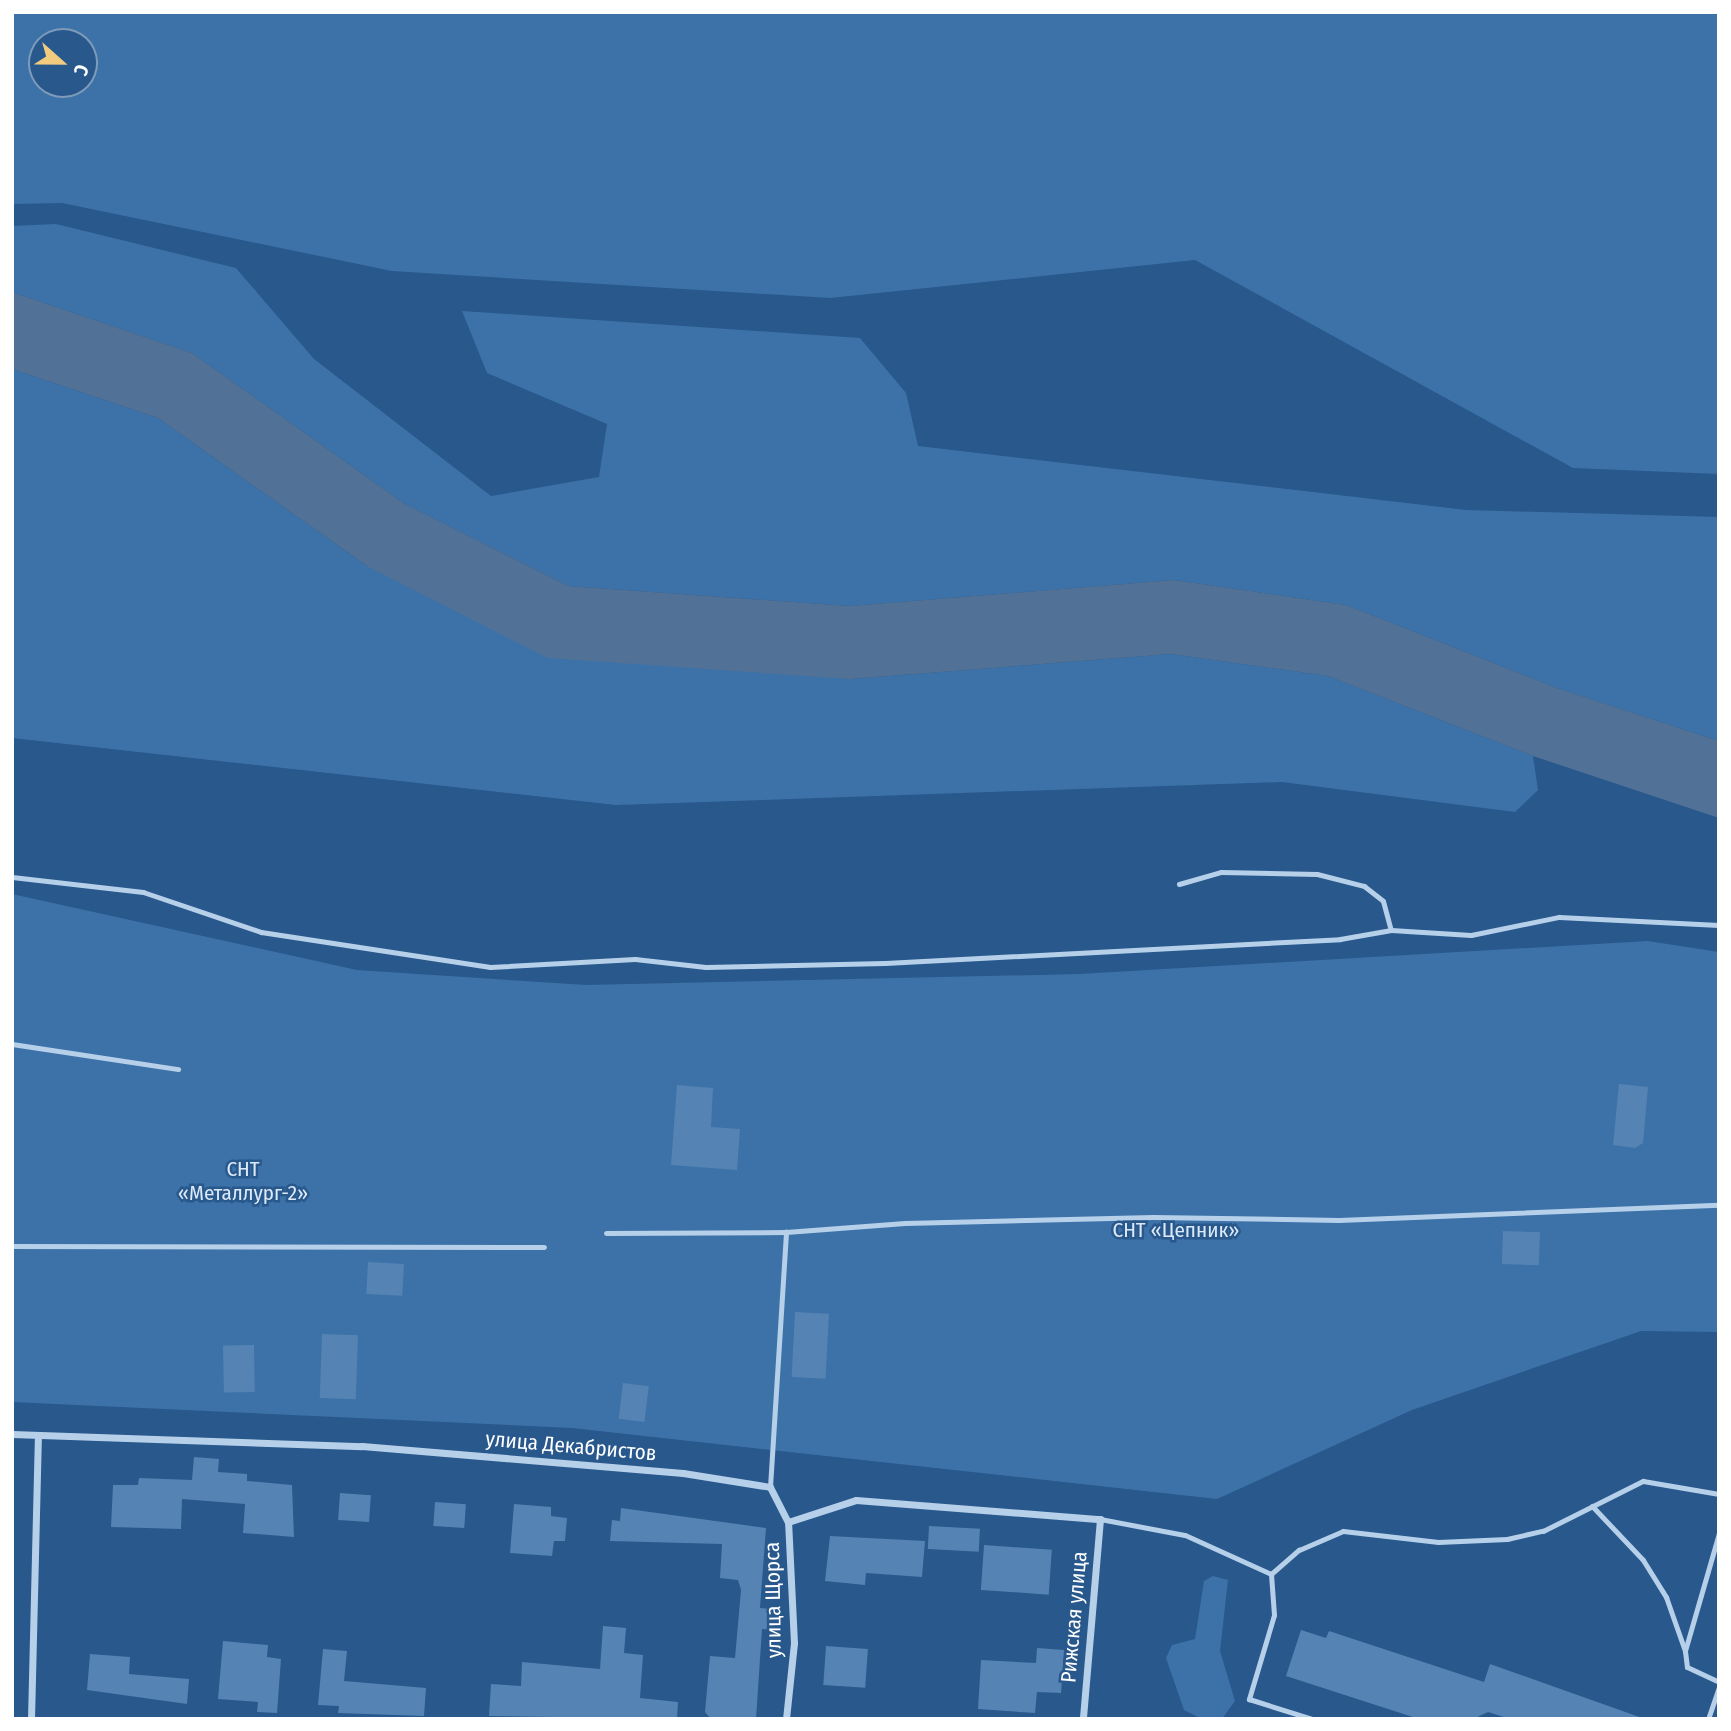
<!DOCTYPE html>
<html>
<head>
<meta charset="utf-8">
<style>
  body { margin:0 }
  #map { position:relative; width:1731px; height:1731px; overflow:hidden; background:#28588c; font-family:"Fira Sans Condensed",sans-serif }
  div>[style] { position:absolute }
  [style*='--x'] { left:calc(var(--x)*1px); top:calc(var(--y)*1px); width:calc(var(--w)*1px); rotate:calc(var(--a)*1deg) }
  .green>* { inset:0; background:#3d72a8 }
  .water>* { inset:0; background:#517296 }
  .building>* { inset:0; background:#5583b4; transform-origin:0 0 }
  .service>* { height:5px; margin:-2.5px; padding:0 2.5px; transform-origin:2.5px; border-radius:2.5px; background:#b7d0ea }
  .minor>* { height:7px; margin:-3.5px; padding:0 3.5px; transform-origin:3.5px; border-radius:3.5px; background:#b7d0ea }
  span { translate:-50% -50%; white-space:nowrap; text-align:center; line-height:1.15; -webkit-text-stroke:5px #28588c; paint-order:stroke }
  .park-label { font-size:21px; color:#dce9f8 }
  .street-label { font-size:21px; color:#fff }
  .frame { position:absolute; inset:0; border:14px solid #fff; pointer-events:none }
  .north { position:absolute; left:28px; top:28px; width:70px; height:70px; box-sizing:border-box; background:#28588c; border:2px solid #7e9bba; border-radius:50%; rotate:111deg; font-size:19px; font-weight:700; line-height:28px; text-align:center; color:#fff }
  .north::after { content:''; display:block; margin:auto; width:24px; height:32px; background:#f1cb7e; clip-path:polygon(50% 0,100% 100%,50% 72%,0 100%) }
</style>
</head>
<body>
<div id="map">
  <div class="green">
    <i style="clip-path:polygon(evenodd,12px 12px,1719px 12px,1719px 474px,1573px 468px,1195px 260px,830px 298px,392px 271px,62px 203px,12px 204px,12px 12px,42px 42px,84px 42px,84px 84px,42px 84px,42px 42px)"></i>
    <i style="clip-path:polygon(56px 224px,236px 268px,314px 359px,491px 496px,599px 477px,607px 424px,487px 373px,462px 311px,860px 338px,906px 393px,918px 446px,1466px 510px,1719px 517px,1719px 741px,1557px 688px,1346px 605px,1174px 580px,850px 606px,568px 586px,405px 504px,192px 353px,12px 292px,12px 226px)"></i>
    <i style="clip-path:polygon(12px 369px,158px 418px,367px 566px,850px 679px,1171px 654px,1328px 676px,1533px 756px,1538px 790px,1515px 812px,1282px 782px,616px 805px,12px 738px)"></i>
    <i style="clip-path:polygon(12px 894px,357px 970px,586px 985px,1079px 974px,1648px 941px,1719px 952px,1719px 1332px,1641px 1331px,1412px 1410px,1217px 1499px,572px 1428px,12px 1402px)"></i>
    <i style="clip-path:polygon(1213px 1576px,1228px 1580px,1220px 1651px,1235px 1701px,1222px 1719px,1202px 1719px,1184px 1710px,1166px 1658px,1172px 1645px,1195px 1639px,1204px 1581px)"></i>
  </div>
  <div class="water">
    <i style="clip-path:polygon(12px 292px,192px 353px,405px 504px,568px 586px,850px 606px,1174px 580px,1346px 605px,1557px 688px,1719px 741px,1719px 818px,1533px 756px,1328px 676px,1171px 654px,850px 679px,548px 658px,367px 566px,158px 418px,12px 369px)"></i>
  </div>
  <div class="building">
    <i style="clip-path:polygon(1619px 1084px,1648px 1087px,1643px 1143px,1635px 1148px,1613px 1145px)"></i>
    <i style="clip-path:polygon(677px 1085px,713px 1088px,711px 1127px,740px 1129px,737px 1170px,671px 1165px)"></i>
    <i style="left:1503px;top:1231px;width:37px;height:33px;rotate:2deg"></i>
    <i style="left:368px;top:1262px;width:36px;height:32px;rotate:3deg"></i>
    <i style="left:795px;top:1312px;width:34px;height:65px;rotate:3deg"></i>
    <i style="left:322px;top:1334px;width:36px;height:64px;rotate:2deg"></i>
    <i style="left:254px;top:1345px;width:47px;height:31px;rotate:89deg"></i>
    <i style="left:623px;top:1383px;width:26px;height:36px;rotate:7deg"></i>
    <i style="clip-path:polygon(194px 1457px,219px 1459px,218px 1472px,247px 1474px,247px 1481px,292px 1485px,294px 1537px,243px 1533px,245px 1504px,182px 1499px,181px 1529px,111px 1527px,113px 1485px,138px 1485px,139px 1478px,192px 1480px)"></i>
    <i style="left:340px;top:1493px;width:31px;height:27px;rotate:4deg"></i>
    <i style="left:435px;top:1502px;width:31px;height:24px;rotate:4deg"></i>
    <i style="clip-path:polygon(514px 1504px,551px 1507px,551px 1516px,567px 1518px,565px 1541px,554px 1541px,552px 1556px,510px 1553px)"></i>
    <i style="clip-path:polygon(621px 1508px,766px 1528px,760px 1608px,776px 1609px,774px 1630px,762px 1629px,756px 1719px,711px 1719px,705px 1712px,710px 1656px,735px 1658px,741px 1590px,738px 1580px,720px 1578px,722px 1544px,610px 1541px,612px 1520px,620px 1521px)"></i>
    <i style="left:929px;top:1526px;width:51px;height:23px;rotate:3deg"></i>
    <i style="clip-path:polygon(830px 1536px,925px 1541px,922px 1577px,866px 1573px,865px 1585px,825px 1581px)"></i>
    <i style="left:984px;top:1545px;width:68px;height:45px;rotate:4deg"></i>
    <i style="clip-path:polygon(603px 1626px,626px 1628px,624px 1653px,643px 1655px,640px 1698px,678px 1702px,677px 1719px,489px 1716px,491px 1684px,521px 1686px,522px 1662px,600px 1669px)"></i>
    <i style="clip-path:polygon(1301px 1630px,1326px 1638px,1329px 1631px,1484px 1682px,1490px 1664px,1645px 1719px,1510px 1719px,1488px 1712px,1473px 1719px,1419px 1719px,1286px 1676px)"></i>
    <i style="clip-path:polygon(223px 1641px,268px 1645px,267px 1657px,281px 1659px,277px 1713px,257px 1712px,258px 1702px,218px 1699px)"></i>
    <i style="left:826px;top:1646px;width:42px;height:39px;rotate:4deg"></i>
    <i style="clip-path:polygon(1037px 1648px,1064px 1650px,1061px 1693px,1037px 1692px,1035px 1713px,978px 1709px,981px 1660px,1036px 1663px)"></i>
    <i style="clip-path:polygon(323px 1649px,347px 1651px,344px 1681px,426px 1688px,424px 1716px,338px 1713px,339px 1706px,318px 1705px)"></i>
    <i style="clip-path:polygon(90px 1654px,130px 1657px,129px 1674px,189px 1679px,187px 1704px,87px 1690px)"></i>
  </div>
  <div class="service">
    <i style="--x:12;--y:877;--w:132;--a:6.5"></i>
    <i style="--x:143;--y:892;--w:125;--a:18.7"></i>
    <i style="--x:261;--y:932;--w:232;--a:8.7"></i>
    <i style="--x:490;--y:967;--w:145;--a:-3.2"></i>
    <i style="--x:635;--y:959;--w:71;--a:6.4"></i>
    <i style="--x:706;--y:967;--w:179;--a:-1.3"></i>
    <i style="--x:885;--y:963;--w:456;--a:-3"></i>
    <i style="--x:1340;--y:939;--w:52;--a:-10"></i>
    <i style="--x:1391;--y:930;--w:80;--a:3.6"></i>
    <i style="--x:1471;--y:935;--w:90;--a:-11.6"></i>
    <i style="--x:1559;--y:917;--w:160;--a:2.9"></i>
    <i style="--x:1179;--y:884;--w:44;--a:-15.9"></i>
    <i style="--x:1221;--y:872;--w:96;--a:1.2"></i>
    <i style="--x:1317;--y:874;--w:49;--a:14.3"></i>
    <i style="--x:1364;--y:886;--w:24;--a:38"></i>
    <i style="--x:1383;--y:901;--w:30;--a:75"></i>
    <i style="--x:12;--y:1044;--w:168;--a:8.6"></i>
    <i style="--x:606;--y:1233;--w:180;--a:-0.3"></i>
    <i style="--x:12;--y:1246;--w:532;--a:0.11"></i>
    <i style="--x:770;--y:1487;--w:256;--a:-86.4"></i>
    <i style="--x:786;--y:1232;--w:119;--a:-4.3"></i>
    <i style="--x:905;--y:1223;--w:248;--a:-1.4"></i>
    <i style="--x:1153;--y:1217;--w:186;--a:0.9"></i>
    <i style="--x:1339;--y:1220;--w:380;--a:-2.3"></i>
    <i style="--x:1592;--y:1506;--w:74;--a:46.6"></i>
    <i style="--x:1643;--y:1560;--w:44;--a:58.1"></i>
    <i style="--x:1666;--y:1597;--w:57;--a:70.6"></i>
    <i style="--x:1100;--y:1519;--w:86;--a:10.7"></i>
    <i style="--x:1185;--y:1535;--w:94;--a:24.4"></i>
    <i style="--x:1271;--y:1574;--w:41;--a:85.8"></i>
    <i style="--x:1274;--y:1615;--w:88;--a:106.6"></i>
    <i style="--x:1249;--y:1699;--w:66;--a:17.6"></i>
    <i style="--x:1719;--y:1533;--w:123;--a:106.1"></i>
    <i style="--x:1685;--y:1651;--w:16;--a:83"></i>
    <i style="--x:1687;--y:1667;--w:35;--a:25"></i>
    <i style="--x:1271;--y:1574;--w:37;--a:-41"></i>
    <i style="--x:1299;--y:1550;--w:48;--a:-23.4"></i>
    <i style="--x:1343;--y:1531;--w:96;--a:6.6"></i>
    <i style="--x:1438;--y:1542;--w:69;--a:-2.5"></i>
    <i style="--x:1507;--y:1539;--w:37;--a:-13"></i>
    <i style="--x:1543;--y:1531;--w:112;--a:-26.6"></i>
    <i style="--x:1643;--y:1481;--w:77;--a:9.7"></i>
    <i style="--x:1708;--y:1719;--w:34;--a:-71"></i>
  </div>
  <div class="minor">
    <i style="--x:12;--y:1434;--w:350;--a:2"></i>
    <i style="--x:362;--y:1446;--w:322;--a:4.8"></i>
    <i style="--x:683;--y:1473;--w:88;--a:9.1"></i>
    <i style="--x:770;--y:1487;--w:39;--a:63"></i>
    <i style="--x:788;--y:1522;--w:71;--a:-17.9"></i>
    <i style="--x:856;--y:1500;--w:245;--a:4.5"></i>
    <i style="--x:1100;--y:1519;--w:201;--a:94.9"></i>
    <i style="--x:31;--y:1719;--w:282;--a:-88.6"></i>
    <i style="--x:786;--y:1719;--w:76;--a:-84"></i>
    <i style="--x:794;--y:1643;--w:121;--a:-92.8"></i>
  </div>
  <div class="park-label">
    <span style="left:243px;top:1181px">СНТ<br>«Металлург-2»</span>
    <span style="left:1176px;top:1230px">СНТ «Цепник»</span>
  </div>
  <div class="street-label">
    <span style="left:571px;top:1446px;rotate:5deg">улица Декабристов</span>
    <span style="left:773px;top:1600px;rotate:-91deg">улица Щорса</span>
    <span style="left:1074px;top:1617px;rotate:-85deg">Рижская улица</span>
  </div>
  <div class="frame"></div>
  <div class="north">С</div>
</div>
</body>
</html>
